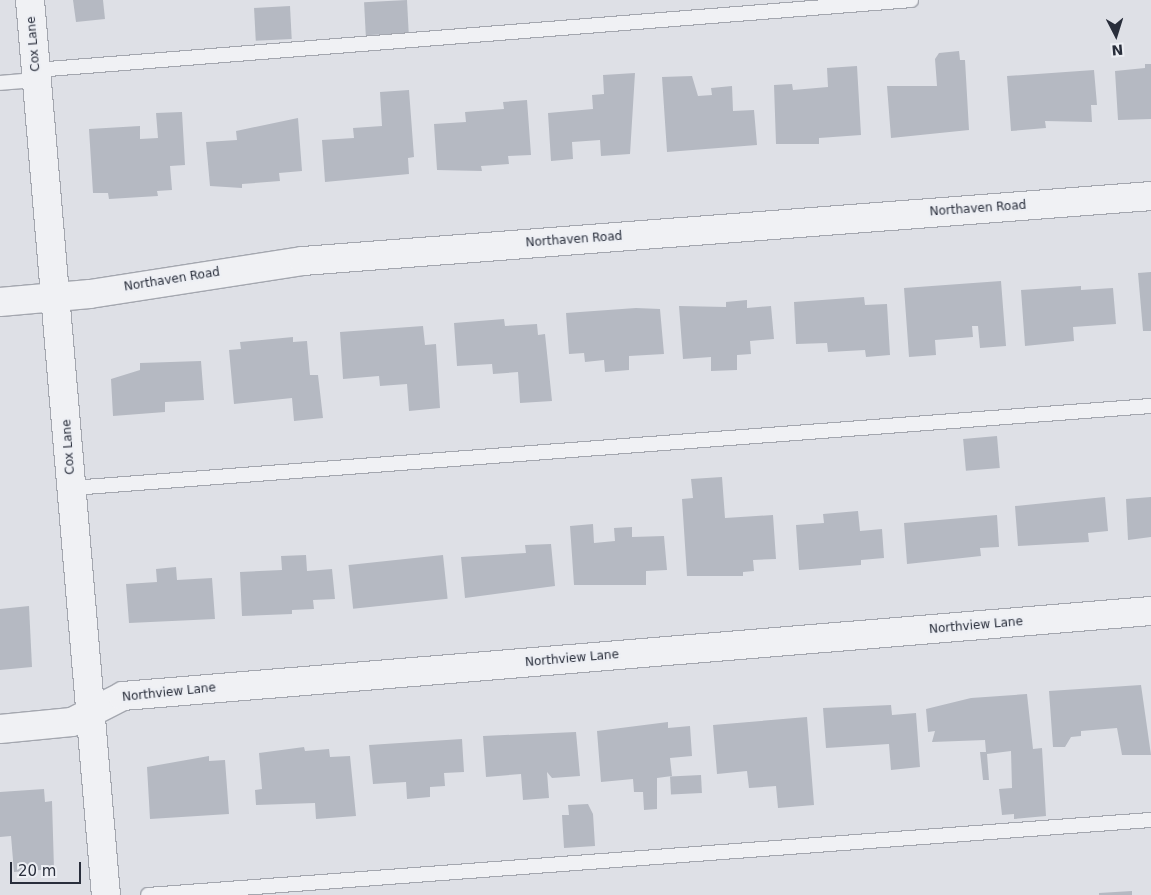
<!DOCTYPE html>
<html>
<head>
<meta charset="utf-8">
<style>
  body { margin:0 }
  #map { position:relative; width:1151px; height:895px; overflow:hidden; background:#dee0e6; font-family:"DejaVu Sans",sans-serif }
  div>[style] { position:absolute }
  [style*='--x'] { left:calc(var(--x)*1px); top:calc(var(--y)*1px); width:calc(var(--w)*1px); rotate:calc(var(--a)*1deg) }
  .building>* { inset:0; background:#b5b9c2; transform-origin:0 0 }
  .roads { filter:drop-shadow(1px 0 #a4a7af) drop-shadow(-1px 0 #a4a7af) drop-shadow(0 1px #a4a7af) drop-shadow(0 -1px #a4a7af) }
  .service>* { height:14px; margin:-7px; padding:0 7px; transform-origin:7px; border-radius:7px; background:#f0f1f4 }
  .minor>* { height:28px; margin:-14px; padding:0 14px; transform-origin:14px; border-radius:14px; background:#f0f1f4 }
  .tertiary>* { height:28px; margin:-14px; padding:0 14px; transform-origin:14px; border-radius:14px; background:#f0f1f4 }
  span { translate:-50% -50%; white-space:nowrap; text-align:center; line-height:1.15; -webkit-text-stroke:4px #edeff4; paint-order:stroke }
  .street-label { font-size:12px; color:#292e3b }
  .north { position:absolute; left:1091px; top:10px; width:50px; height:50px; -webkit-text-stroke:4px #edeff4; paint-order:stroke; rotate:175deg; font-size:14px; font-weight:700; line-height:20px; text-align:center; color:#292e3b }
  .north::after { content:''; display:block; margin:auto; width:18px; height:22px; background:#292e3b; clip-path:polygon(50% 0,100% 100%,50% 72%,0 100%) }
  .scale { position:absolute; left:10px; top:862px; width:71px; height:22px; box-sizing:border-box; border:2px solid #292e3b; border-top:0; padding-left:6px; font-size:15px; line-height:18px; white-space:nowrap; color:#292e3b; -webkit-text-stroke:4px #edeff4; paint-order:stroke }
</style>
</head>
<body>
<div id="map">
  <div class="building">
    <i style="clip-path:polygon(73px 0,103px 0,105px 19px,76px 22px)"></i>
    <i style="left:407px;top:0;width:33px;height:43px;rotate:87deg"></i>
    <i style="left:290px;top:6px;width:33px;height:36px;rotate:87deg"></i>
    <i style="clip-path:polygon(959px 51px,960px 60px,965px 60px,969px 130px,891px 138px,887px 86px,937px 86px,935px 59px,939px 53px)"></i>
    <i style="clip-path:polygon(1145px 64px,1151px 64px,1151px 119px,1118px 120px,1115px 71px,1145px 68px)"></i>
    <i style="clip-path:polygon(857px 66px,861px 135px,819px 138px,819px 144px,776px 144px,774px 85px,792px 84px,793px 90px,828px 87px,827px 68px)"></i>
    <i style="clip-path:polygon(1094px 70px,1097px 105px,1091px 105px,1092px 122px,1045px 121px,1046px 128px,1011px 131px,1007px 76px)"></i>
    <i style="clip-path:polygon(635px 73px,630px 154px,601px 156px,600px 140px,572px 142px,573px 159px,551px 161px,548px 113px,593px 109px,592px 95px,604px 94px,603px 75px)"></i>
    <i style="clip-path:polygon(692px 76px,698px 96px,712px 95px,711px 88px,732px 86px,733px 111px,754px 110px,757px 145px,667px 152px,662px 77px)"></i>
    <i style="clip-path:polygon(409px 90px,414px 157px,408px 158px,409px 174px,325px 182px,322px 140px,354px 138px,353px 128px,382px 126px,380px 92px)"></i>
    <i style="clip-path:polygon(527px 100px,531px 155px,508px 156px,509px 164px,481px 166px,482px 171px,437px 170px,434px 124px,466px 122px,465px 112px,504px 109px,503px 102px)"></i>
    <i style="clip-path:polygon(182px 112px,185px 165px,170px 166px,172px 190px,157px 191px,158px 196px,109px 199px,108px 193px,93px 193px,89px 129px,140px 126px,140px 139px,158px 138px,156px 113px)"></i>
    <i style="clip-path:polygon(298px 118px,302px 171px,279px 173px,280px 181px,242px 184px,242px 188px,210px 186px,206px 142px,237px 140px,236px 131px)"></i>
    <i style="clip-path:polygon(1151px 272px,1151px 331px,1143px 331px,1138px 273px)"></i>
    <i style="clip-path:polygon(1001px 281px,1006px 346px,980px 348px,978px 326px,972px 326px,973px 337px,935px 340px,936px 355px,909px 357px,904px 288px)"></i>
    <i style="clip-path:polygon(1081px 286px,1081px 290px,1113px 288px,1116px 324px,1073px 327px,1074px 341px,1025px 346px,1021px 290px)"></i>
    <i style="clip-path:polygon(864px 297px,865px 305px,887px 304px,890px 355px,866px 357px,865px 350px,828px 352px,827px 343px,796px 344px,794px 302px)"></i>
    <i style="clip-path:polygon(747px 300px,747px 308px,771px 306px,774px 339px,750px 341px,751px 354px,737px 355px,737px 370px,711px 371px,711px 357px,683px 359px,679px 306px,726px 307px,726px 302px)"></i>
    <i style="clip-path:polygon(636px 308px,660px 309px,664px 354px,629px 356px,629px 370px,605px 372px,604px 360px,585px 362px,584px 353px,569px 354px,566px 313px)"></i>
    <i style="clip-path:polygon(504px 319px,505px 326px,537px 324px,538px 335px,545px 334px,552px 401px,520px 403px,518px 372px,493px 374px,492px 364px,457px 366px,454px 323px)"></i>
    <i style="clip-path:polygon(423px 326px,425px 345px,436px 344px,440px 408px,409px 411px,407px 384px,380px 386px,379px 376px,343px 379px,340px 332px)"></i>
    <i style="clip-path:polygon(293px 337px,293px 342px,307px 341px,310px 375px,318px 375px,323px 418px,294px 421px,292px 398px,234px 404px,229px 350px,241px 349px,240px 342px)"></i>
    <i style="clip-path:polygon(201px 361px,204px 400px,165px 402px,165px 412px,113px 416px,111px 379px,140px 370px,140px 363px)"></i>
    <i style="left:997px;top:436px;width:32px;height:34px;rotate:85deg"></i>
    <i style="clip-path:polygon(722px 477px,725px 518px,773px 515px,776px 559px,753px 560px,754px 571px,743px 572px,743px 576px,687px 576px,682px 499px,693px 498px,691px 479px)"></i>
    <i style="clip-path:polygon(1105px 497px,1108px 531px,1088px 533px,1089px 542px,1018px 546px,1015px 506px)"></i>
    <i style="clip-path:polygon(1151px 497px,1151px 537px,1128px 540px,1126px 499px)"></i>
    <i style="clip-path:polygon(858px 511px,860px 531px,882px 529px,884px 558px,861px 560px,861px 565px,799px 570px,796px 525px,824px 523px,823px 514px)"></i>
    <i style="clip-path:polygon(997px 515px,999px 547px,980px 548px,981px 556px,907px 564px,904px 523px)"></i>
    <i style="clip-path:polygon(593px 524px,594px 543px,615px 541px,614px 528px,632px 527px,632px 537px,664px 536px,667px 570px,646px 571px,646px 585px,574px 585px,570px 526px)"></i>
    <i style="clip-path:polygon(551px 544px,555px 586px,465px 598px,461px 557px,526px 553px,525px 545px)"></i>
    <i style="clip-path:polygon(306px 555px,307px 571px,332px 569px,335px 599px,313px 600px,314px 609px,292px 610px,292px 614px,242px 616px,240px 572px,282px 570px,281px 556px)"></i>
    <i style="left:443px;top:555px;width:44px;height:95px;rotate:84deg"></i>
    <i style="clip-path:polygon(176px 567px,177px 580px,212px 578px,215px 619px,129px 623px,126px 584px,157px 582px,156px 569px)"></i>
    <i style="clip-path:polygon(29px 606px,32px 667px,0 670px,0 609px)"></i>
    <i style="clip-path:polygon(1141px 685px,1151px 755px,1122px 755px,1117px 728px,1081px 731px,1081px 736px,1071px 737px,1065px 747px,1053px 747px,1049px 691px)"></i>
    <i style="clip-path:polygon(1027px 694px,1033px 749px,1042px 748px,1046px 816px,1014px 819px,1014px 814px,1002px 815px,999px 789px,1012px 788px,1011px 751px,987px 754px,989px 780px,983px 780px,980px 752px,986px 752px,985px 740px,932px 742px,935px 731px,928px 732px,926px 709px,971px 698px)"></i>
    <i style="clip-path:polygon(891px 705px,892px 715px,916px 713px,920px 767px,891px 770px,889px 744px,826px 748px,823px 708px)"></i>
    <i style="clip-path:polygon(807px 717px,814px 805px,778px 808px,776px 786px,749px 788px,747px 771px,717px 774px,713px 725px)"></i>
    <i style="clip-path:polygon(668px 722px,668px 728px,690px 726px,692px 756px,670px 758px,672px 776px,657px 778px,657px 809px,644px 810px,643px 792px,634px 792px,633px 779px,601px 782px,597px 731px)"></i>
    <i style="clip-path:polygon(576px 732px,580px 776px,552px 778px,547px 772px,549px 798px,523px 800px,521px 774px,486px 777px,483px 736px)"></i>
    <i style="clip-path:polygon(462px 739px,464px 772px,444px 773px,445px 786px,430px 787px,430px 797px,407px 799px,406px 782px,373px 784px,369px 745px)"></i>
    <i style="clip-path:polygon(304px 747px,305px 751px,329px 749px,330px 757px,350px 756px,356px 816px,316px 819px,315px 803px,256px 805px,255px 790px,262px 789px,259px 753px)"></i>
    <i style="clip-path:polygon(209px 756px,209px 761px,225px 760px,229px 814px,150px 819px,147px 767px)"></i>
    <i style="left:701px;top:775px;width:18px;height:31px;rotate:87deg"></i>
    <i style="clip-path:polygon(44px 789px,45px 802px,52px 801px,54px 869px,14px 872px,11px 836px,0 837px,0 792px)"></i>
    <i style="clip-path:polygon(588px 804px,593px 814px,595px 846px,564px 848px,562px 815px,569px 815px,568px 805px)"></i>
    <i style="clip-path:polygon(1132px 891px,1132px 895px,1099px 895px,1099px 893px)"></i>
  </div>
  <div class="roads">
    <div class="service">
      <i style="--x:36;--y:70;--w:878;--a:-4.57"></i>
      <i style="--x:0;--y:83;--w:37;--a:-5"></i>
      <i style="--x:72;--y:488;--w:1082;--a:-4.35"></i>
      <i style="--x:148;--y:895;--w:1006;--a:-4.28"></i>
    </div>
    <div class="minor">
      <i style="--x:0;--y:729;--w:72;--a:-5.6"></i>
      <i style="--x:72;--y:722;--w:57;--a:-27"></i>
      <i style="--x:123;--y:696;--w:1032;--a:-4.73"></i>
    </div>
    <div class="tertiary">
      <i style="--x:30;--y:0;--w:898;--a:85.15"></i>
      <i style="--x:0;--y:302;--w:90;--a:-5.1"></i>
      <i style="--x:90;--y:294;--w:216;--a:-8.8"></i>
      <i style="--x:303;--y:261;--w:850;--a:-4.38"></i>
    </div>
  </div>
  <div class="street-label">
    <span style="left:34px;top:44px;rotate:-95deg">Cox Lane</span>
    <span style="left:978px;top:209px;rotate:-4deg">Northaven Road</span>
    <span style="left:574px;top:240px;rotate:-4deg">Northaven Road</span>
    <span style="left:172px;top:280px;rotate:-9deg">Northaven Road</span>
    <span style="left:69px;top:447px;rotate:-94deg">Cox Lane</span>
    <span style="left:976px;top:626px;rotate:-5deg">Northview Lane</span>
    <span style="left:572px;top:659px;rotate:-5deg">Northview Lane</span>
    <span style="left:169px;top:693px;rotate:-6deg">Northview Lane</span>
  </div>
  <div class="north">N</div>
  <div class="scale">20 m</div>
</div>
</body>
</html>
